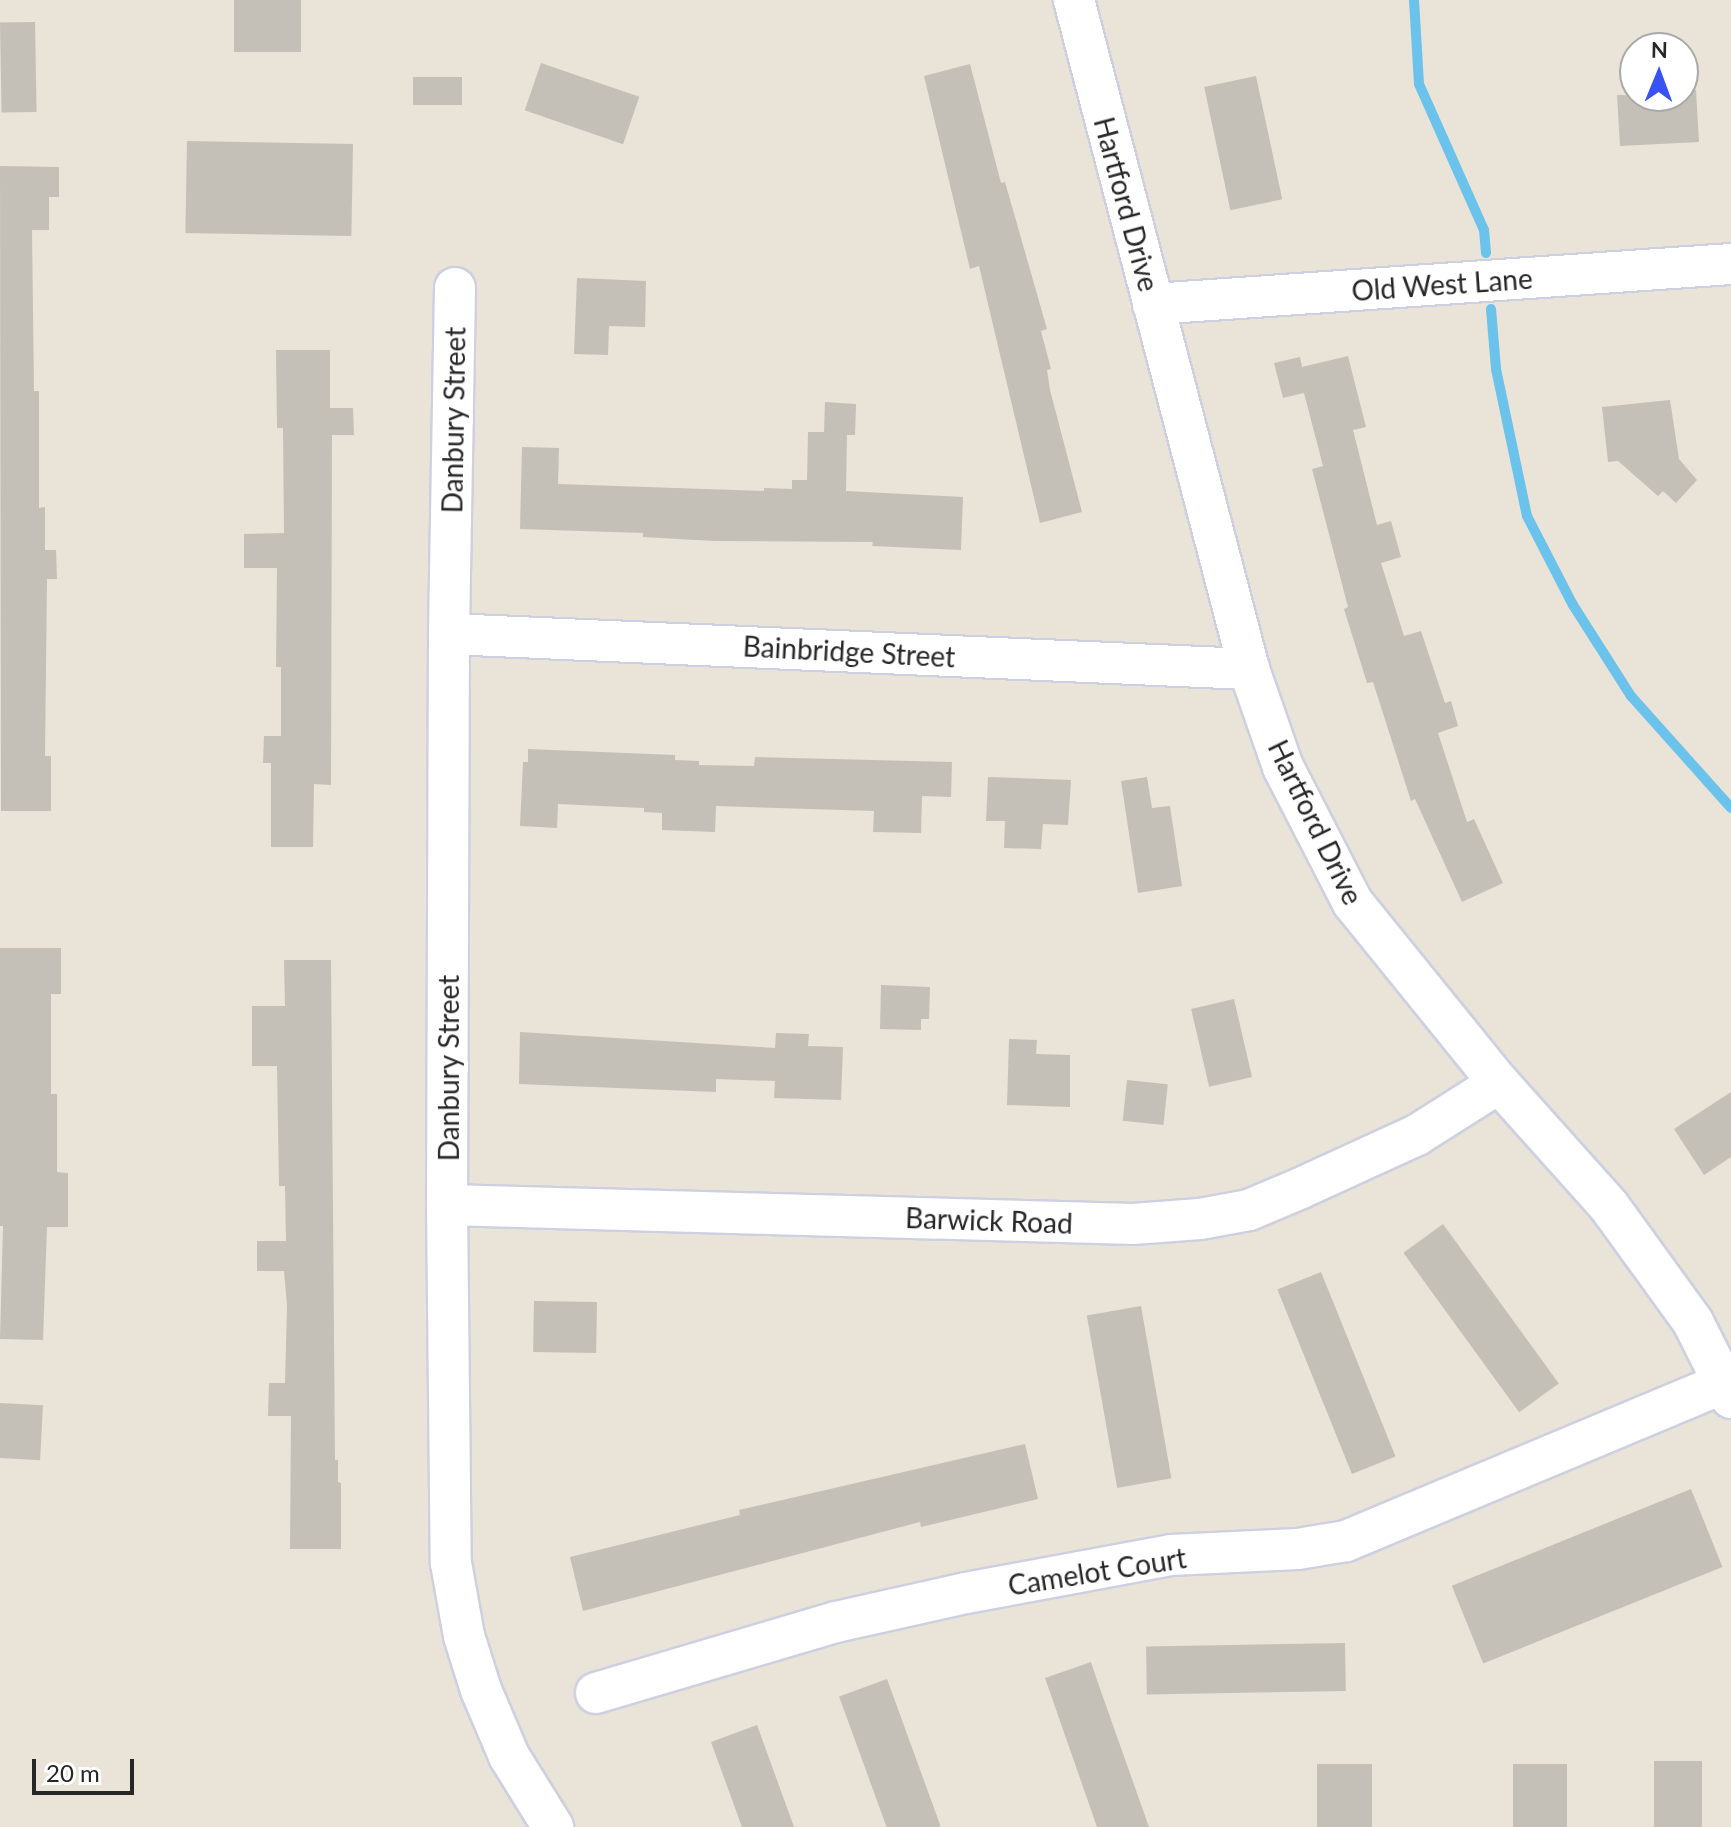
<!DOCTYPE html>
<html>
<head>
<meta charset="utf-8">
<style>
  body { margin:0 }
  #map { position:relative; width:1731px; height:1827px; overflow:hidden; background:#e9e3d8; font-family:Lato,sans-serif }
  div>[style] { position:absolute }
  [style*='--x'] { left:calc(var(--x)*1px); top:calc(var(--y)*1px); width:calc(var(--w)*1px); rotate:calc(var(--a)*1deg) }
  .stream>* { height:10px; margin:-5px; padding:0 5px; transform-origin:5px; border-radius:5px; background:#6bc2eb }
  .building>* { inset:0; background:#c4c0b8; transform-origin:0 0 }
  .roads { filter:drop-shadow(2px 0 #cdd0e0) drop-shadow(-2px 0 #cdd0e0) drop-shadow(0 2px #cdd0e0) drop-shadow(0 -2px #cdd0e0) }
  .minor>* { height:40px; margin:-20px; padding:0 20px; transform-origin:20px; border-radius:20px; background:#fff }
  span { translate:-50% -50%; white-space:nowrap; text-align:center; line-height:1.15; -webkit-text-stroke:8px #fff; paint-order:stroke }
  .street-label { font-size:28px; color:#272727 }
  .north { position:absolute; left:1619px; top:32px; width:80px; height:80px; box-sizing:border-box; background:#fff; border:2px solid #a9a9a9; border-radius:50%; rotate:1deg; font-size:22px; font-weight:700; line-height:32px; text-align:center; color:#272727 }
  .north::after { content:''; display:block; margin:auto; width:28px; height:36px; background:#3952f5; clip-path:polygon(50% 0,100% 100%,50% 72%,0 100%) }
  .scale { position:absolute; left:32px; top:1759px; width:102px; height:36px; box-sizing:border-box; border:4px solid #272727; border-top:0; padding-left:10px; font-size:24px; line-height:28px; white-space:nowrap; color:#272727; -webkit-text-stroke:6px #fff; paint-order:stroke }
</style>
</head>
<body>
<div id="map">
  <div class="stream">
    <i style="--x:1414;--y:0;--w:84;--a:86.6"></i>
    <i style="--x:1419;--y:84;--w:160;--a:66"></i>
    <i style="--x:1484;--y:230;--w:23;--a:85"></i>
    <i style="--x:1491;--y:309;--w:60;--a:85.2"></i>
    <i style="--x:1496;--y:369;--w:150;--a:78.1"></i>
    <i style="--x:1527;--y:516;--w:100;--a:62.7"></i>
    <i style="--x:1573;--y:605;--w:108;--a:57.5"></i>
    <i style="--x:1631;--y:696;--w:150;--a:48.2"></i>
  </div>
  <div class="building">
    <i style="left:234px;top:0;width:67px;height:52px"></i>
    <i style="left:35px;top:22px;width:90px;height:35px;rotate:89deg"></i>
    <i style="left:541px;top:63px;width:104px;height:50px;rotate:19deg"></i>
    <i style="clip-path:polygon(970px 64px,1001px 183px,1005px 182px,1047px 329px,1041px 331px,1051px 369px,1047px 370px,1050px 390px,1082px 512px,1040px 523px,979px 266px,970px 269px,924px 76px)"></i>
    <i style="left:1256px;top:76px;width:126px;height:53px;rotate:78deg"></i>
    <i style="left:413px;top:77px;width:49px;height:28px"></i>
    <i style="clip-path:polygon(1696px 90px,1699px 142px,1620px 146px,1617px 95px,1683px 96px,1683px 91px)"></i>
    <i style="left:187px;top:141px;width:166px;height:92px;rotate:1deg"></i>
    <i style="clip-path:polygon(0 166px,59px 167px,59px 197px,49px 197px,49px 230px,32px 230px,34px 391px,39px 391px,39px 508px,45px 507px,45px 550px,56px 550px,57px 579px,47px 579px,45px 756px,51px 756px,51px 811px,1px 811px)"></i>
    <i style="clip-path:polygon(577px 278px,646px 281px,645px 327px,609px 326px,608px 355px,574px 354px)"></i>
    <i style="clip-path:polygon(276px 350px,330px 350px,330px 408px,353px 408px,354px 435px,332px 435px,331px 785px,314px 784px,313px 847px,271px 847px,271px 763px,263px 763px,264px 736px,281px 736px,281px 667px,276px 667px,277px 568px,244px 568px,244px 534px,284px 533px,283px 428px,277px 428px)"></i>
    <i style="clip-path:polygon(1348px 356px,1366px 427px,1353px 430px,1377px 525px,1391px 521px,1401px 557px,1381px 563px,1404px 636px,1421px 631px,1445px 703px,1451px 701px,1458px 726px,1438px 733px,1467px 822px,1474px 819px,1503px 883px,1462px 902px,1415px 799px,1411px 801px,1373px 682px,1367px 683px,1344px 609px,1348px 607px,1312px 469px,1323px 466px,1304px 393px,1283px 398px,1274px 363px,1300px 357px,1302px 367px)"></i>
    <i style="clip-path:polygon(1670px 400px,1679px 459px,1697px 480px,1676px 503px,1663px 491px,1658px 496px,1618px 461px,1608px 462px,1602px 407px)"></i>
    <i style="clip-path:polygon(825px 402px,856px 404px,855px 435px,847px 435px,846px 491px,963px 497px,961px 550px,872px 546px,873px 542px,714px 541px,643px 537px,643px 533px,520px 529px,522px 447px,559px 448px,558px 484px,764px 491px,764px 488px,792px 489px,792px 480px,807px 480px,808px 432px,824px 432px)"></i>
    <i style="clip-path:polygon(528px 749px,675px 755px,675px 760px,699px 761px,699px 765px,754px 766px,755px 757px,952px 762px,951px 797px,922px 796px,921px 833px,873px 832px,874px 811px,716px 806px,715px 832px,662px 830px,662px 813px,644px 812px,644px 808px,558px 804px,557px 828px,520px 826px,523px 762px,528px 762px)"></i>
    <i style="clip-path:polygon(988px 777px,1071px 780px,1068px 825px,1043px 824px,1041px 849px,1004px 848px,1005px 821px,986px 821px)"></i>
    <i style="clip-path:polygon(1147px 777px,1152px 808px,1170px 806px,1182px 886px,1138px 893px,1121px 781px)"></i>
    <i style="clip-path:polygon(0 948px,61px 948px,61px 994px,51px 994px,51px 1094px,57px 1094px,57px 1172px,68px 1173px,68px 1227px,47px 1227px,43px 1340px,0 1339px,3px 1226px,0 1226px)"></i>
    <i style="clip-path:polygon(284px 960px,331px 960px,335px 1460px,338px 1460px,338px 1482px,341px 1483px,341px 1549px,290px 1549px,291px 1416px,268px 1416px,269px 1383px,285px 1383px,287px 1306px,284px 1271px,257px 1271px,257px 1241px,286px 1241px,285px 1186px,279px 1186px,277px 1066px,252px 1066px,252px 1006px,285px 1006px)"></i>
    <i style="clip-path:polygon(881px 985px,930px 987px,929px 1019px,921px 1019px,921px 1030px,880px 1029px)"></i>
    <i style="left:1234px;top:999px;width:80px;height:44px;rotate:77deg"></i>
    <i style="clip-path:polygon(520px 1032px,775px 1048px,776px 1033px,809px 1034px,808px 1046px,843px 1047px,841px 1100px,774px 1098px,775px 1081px,716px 1079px,716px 1092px,519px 1084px)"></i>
    <i style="clip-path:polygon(1009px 1039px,1037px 1040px,1036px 1054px,1070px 1055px,1070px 1107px,1007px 1105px)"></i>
    <i style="left:1127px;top:1080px;width:41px;height:41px;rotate:6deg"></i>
    <i style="clip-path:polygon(1731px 1092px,1731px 1157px,1704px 1175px,1674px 1129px)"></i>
    <i style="left:1443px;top:1224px;width:197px;height:49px;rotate:54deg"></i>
    <i style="left:1321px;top:1272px;width:199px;height:47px;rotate:68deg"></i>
    <i style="left:534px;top:1301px;width:63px;height:51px;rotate:1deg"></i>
    <i style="left:1141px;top:1306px;width:175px;height:55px;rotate:80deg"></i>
    <i style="left:0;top:1403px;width:43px;height:55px;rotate:3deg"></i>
    <i style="clip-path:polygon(1025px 1444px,1038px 1499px,921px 1527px,920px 1522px,583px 1611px,570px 1557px,740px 1515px,739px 1510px)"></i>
    <i style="left:1691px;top:1489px;width:84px;height:258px;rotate:68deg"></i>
    <i style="left:1345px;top:1643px;width:48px;height:199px;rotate:89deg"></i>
    <i style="clip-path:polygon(1091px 1662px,1098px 1683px,1149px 1827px,1097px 1827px,1045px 1678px)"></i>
    <i style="left:887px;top:1679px;width:157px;height:51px;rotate:70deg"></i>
    <i style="clip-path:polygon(757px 1725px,794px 1827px,742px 1827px,711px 1742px)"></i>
    <i style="left:1654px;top:1761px;width:48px;height:66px"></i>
    <i style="left:1317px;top:1764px;width:55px;height:63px"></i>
    <i style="left:1513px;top:1764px;width:54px;height:63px"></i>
  </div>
  <div class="roads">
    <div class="minor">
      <i style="--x:1074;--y:0;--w:692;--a:75.34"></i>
      <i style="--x:1249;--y:669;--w:104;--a:70.9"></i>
      <i style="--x:1283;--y:767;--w:153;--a:62.8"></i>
      <i style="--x:1353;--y:903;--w:232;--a:51"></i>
      <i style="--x:1499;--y:1083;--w:165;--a:48.2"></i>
      <i style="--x:1609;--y:1206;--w:143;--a:54.1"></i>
      <i style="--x:1693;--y:1322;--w:85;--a:63.4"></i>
      <i style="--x:455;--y:288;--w:346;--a:91"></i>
      <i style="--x:449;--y:634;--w:571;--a:90.2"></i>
      <i style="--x:447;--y:1205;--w:358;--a:89.4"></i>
      <i style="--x:451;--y:1563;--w:74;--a:79.9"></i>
      <i style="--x:464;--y:1636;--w:57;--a:72.5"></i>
      <i style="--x:481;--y:1690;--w:72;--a:67"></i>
      <i style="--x:509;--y:1756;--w:84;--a:58.2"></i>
      <i style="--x:1153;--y:304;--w:579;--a:-3.96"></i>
      <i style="--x:449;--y:634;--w:801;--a:2.51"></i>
      <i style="--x:447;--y:1205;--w:686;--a:1.59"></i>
      <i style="--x:1133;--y:1224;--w:67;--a:-4.3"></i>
      <i style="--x:1200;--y:1219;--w:50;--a:-10.4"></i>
      <i style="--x:1249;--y:1210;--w:56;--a:-22.9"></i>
      <i style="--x:1301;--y:1188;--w:128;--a:-24.6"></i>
      <i style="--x:1417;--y:1135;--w:97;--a:-32.4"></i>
      <i style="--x:596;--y:1693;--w:250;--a:-16.5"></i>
      <i style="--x:836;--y:1622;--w:133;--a:-12.6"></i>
      <i style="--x:966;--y:1593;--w:208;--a:-10.5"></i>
      <i style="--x:1171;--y:1555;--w:127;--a:-2.7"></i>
      <i style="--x:1298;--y:1549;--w:49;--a:-9.5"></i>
      <i style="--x:1346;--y:1541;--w:409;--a:-22.7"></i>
    </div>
  </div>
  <div class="street-label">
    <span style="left:1127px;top:204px;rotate:75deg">Hartford Drive</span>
    <span style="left:1442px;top:284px;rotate:-4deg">Old West Lane</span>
    <span style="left:453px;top:420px;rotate:-89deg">Danbury Street</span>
    <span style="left:849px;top:651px;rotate:3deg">Bainbridge Street</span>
    <span style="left:1316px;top:822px;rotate:64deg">Hartford Drive</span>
    <span style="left:448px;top:1068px;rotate:-90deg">Danbury Street</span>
    <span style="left:989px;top:1220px;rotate:2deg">Barwick Road</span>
    <span style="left:1097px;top:1571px;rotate:-9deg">Camelot Court</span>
  </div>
  <div class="north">N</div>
  <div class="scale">20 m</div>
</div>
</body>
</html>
